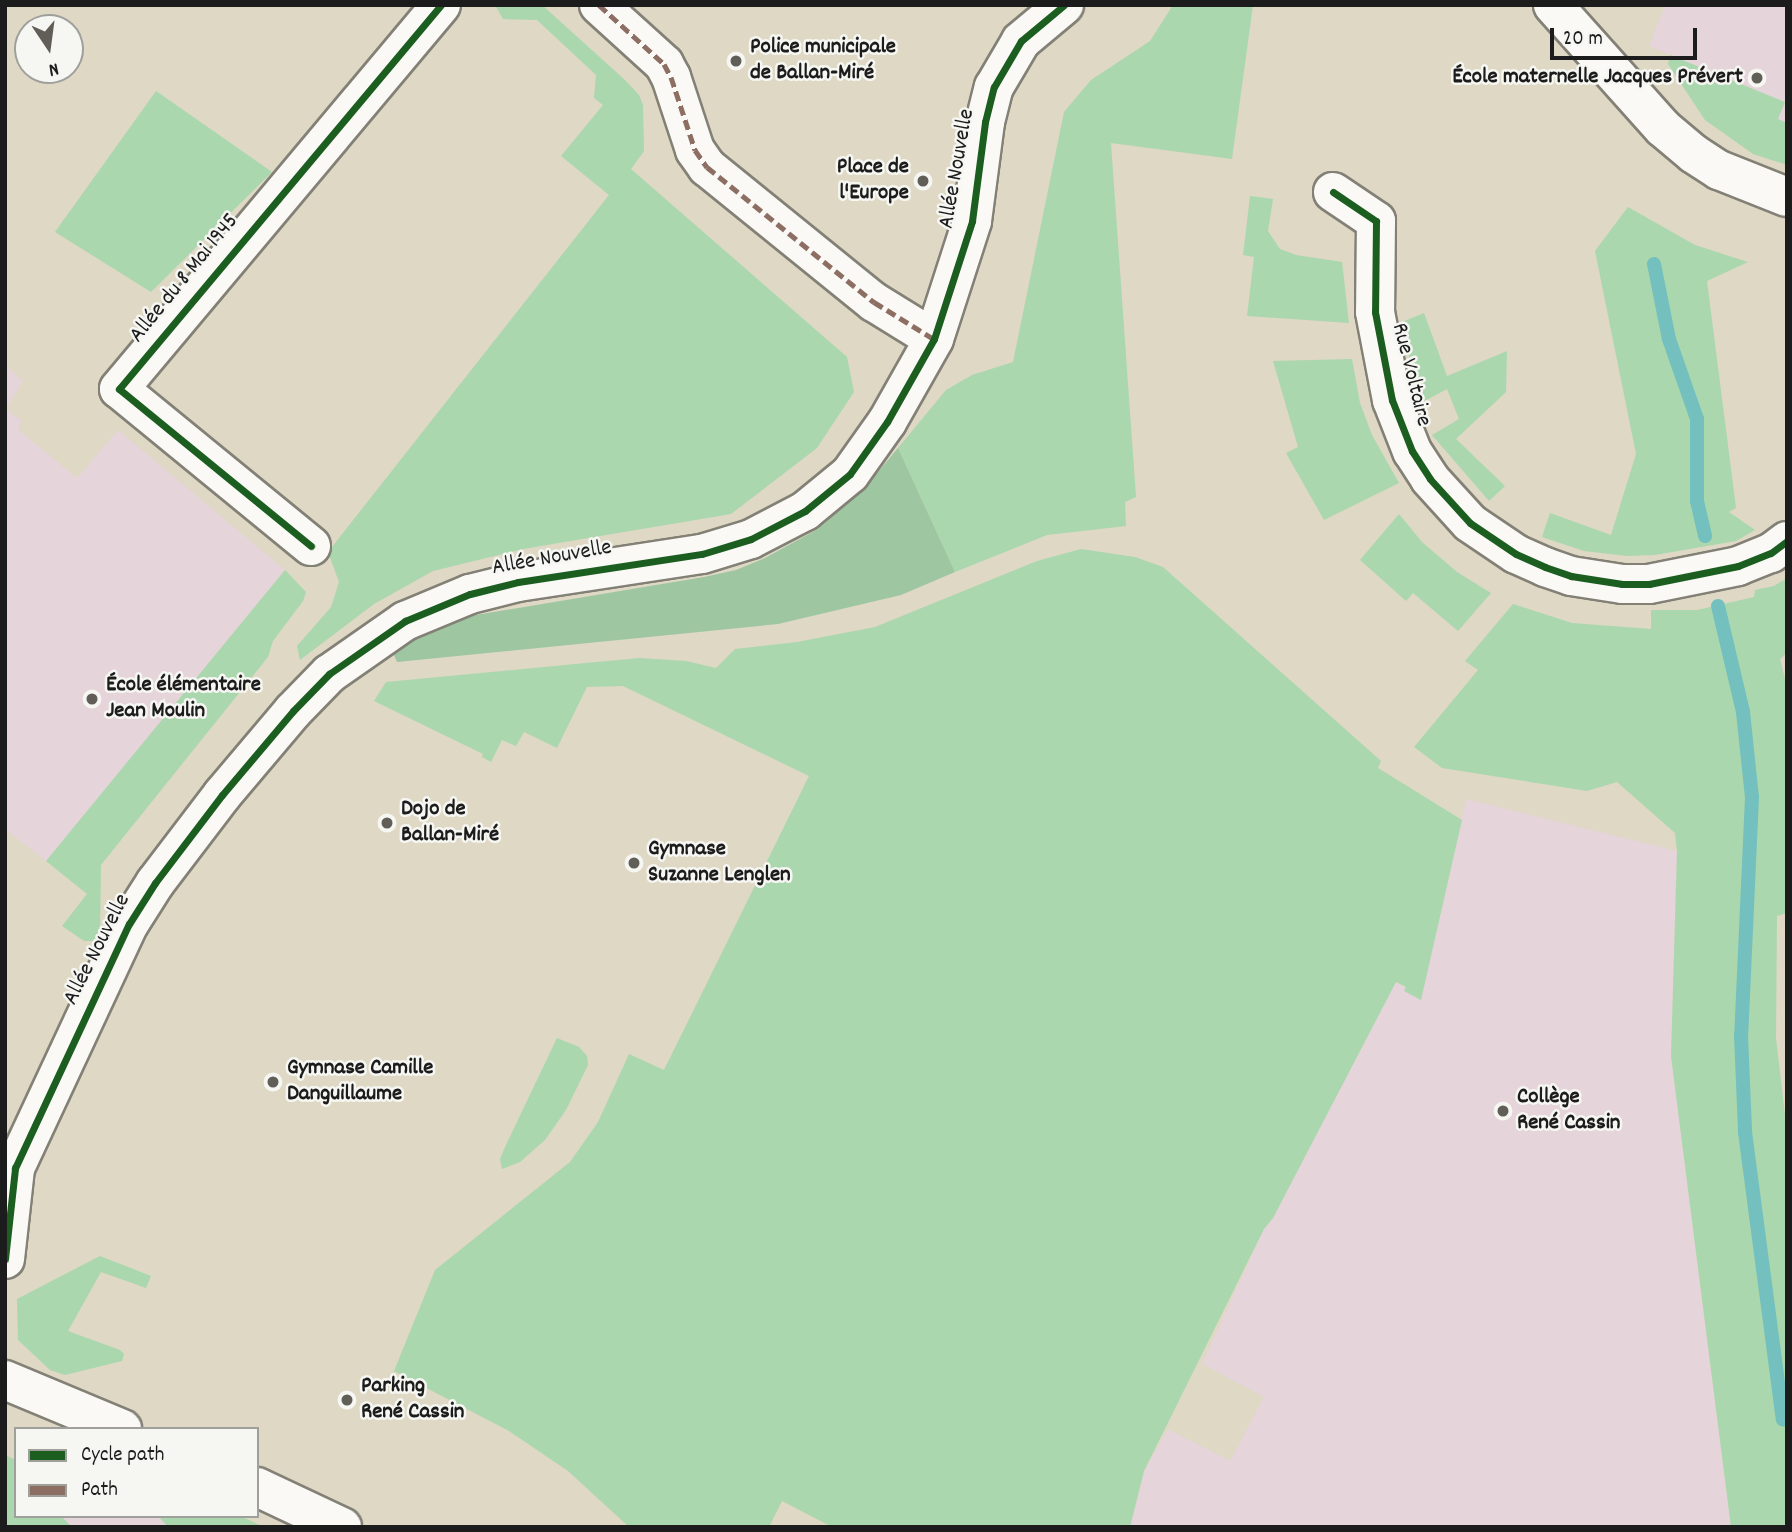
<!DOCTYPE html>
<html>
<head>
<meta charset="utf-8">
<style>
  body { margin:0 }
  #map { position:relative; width:1792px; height:1532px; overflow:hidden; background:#ded8c4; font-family:Dekko,sans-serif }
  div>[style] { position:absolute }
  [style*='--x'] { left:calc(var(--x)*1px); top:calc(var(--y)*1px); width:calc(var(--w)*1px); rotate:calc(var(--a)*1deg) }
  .built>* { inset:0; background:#e5d4da; transform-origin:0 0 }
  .green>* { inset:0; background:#aad7ae }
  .forest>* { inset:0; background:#9dc6a1 }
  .stream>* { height:14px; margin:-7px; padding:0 7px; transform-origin:7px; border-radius:7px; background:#73c0be }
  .roads { filter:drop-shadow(2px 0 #838076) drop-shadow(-2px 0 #838076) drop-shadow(0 2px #838076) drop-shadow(0 -2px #838076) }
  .minor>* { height:38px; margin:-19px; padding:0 19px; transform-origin:19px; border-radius:19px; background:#faf9f6 }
  .tertiary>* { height:38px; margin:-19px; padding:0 19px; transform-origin:19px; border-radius:19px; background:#faf9f6 }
  .quiet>* { height:5px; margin-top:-2.5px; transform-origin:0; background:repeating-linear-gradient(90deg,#8d6e63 0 10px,transparent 0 15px) }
  .cycleway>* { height:7px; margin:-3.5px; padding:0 3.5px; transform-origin:3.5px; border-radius:3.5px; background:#1b5e20 }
  .dots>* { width:19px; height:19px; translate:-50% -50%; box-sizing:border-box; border:4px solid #f6f6f2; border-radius:50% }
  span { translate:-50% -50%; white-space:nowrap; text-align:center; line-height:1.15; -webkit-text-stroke:5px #f6f6f2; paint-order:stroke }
  .poi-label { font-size:23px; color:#1c1c1c; font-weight:700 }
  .left { translate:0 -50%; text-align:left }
  .right { translate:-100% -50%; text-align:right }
  .street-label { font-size:23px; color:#1c1c1c }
  .frame { position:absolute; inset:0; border:7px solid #1c1c1c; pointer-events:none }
  .legend { position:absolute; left:14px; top:1427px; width:245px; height:91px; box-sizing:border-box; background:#f6f6f2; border:2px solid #9f9f9c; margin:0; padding:9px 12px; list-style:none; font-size:21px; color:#1c1c1c }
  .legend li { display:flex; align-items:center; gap:14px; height:35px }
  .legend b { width:35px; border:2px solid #9f9f9c }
  .north { position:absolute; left:14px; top:14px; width:70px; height:70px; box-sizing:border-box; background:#f6f6f2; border:2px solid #9f9f9c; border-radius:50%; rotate:167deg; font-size:19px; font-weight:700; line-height:28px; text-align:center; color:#1c1c1c }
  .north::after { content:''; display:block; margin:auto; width:24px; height:32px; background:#605e57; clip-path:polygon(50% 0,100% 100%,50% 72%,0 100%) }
  .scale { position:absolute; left:1550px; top:28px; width:147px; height:32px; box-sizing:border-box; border:4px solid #1c1c1c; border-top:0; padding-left:9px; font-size:21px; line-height:24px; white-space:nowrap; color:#1c1c1c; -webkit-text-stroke:5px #f6f6f2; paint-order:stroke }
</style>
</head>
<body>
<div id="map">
  <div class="built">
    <i style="clip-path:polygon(1665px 5px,1787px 5px,1787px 123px,1778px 119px,1784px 102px,1649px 46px)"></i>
    <i style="clip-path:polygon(5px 365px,23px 381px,6px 409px,22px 421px,18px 429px,77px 478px,118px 430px,285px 570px,46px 861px,5px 829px)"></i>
    <i style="clip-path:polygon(1466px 799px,1677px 851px,1671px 1056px,1731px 1527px,1130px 1527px,1144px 1471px,1168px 1429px,1230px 1461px,1264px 1397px,1202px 1364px,1264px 1229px,1273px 1218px,1396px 981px,1421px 999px)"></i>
    <i style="left:47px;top:1516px;width:193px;height:11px"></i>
  </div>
  <div class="green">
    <i style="clip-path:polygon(495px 5px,542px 5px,625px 80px,639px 95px,643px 105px,644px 151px,631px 169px,847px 357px,854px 392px,817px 448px,731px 514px,523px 549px,433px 571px,374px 604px,300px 660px,297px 646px,331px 607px,339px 582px,328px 552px,609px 195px,561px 156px,603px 105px,594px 98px,596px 75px,537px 20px,503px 19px)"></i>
    <i style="clip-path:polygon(1173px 5px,1253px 5px,1232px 159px,1111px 143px,1136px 497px,1125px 502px,1126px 526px,1047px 535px,955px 572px,898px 448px,946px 390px,972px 375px,1013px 362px,1064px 112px,1091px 80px,1150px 41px)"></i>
    <i style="clip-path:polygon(1670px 55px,1785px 102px,1778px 119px,1787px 123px,1787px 165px,1753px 154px,1705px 120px,1668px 64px)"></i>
    <i style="clip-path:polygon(156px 91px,272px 172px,151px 292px,55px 232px)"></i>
    <i style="clip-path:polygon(1250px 196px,1273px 199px,1268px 231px,1280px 249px,1296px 255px,1342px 262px,1349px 323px,1247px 316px,1254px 257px,1243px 255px)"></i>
    <i style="clip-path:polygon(1628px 207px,1695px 245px,1748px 262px,1707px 281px,1736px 508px,1729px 512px,1755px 530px,1736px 541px,1655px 555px,1627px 556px,1584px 551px,1542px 537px,1550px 513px,1611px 535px,1636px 454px,1595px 251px)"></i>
    <i style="clip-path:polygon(1424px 313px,1447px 376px,1507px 351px,1506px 392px,1456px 439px,1505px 486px,1489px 501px,1432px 435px,1459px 419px,1447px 389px,1419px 404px,1402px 322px)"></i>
    <i style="clip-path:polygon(1352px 359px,1360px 403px,1372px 435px,1399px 483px,1324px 520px,1286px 453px,1298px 447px,1273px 361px)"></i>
    <i style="clip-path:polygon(1399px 514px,1422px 542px,1457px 572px,1491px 593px,1458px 631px,1413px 593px,1406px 601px,1360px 560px)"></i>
    <i style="clip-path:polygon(1081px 549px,1135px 557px,1163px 567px,1381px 761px,1378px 768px,1462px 820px,1421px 1000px,1404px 991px,1406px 987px,1396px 982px,1273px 1218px,1264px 1229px,1144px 1471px,1130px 1527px,832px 1527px,782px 1501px,769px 1527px,629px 1527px,568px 1471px,509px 1431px,394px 1371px,435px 1270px,570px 1162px,598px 1122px,629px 1054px,664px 1070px,809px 776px,623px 686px,587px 687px,557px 748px,524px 732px,516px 746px,502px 740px,491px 762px,482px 757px,483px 754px,374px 701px,386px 682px,596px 662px,640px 658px,686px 661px,716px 668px,735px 649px,797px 642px,875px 627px,1037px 561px)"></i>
    <i style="clip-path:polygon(285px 570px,306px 592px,303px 601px,273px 641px,268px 657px,101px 865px,100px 934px,97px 941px,84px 941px,62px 926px,87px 894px,46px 861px)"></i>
    <i style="clip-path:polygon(1787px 578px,1787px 653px,1780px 659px,1787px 687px,1787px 913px,1777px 916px,1776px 1038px,1787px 1132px,1787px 1527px,1731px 1527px,1671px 1056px,1677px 851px,1675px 833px,1617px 782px,1587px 791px,1442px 768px,1414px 747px,1478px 670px,1465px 661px,1513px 604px,1572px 623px,1651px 629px,1651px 610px,1697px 610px,1754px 597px,1755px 590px,1774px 586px)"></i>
    <i style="clip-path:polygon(557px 1038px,579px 1047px,587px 1056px,588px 1065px,566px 1110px,545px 1140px,520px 1162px,502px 1169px,500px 1159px,505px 1147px)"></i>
    <i style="clip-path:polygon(100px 1256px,151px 1276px,146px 1288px,101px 1272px,68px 1331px,120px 1350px,124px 1354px,122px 1361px,65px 1375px,50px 1370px,18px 1340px,17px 1299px)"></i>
    <i style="clip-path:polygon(5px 1455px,16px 1460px,16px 1516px,61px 1516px,72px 1527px,5px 1527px)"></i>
    <i style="clip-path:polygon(158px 1516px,240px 1516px,264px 1527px,168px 1527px)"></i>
  </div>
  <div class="forest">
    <i style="clip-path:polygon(898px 448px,955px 572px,901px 595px,778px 624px,397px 662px,394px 655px,414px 640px,470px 616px,704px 577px,736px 570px,765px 558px,818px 529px,862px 491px)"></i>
  </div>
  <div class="stream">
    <i style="--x:1654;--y:264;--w:76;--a:78.7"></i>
    <i style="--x:1669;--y:339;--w:85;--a:70.7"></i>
    <i style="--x:1697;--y:419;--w:82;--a:90"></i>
    <i style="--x:1697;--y:501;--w:36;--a:77"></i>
    <i style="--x:1718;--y:606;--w:109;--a:76.7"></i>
    <i style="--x:1743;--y:712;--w:85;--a:84"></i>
    <i style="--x:1752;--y:797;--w:238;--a:92.6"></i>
    <i style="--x:1741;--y:1035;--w:97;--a:87.6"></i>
    <i style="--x:1745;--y:1132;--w:290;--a:82.5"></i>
  </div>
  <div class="roads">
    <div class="minor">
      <i style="--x:599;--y:5;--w:88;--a:42.2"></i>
      <i style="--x:664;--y:64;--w:15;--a:62"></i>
      <i style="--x:671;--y:77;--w:77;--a:71.8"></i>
      <i style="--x:695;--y:150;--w:21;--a:55"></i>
      <i style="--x:707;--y:167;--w:215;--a:39"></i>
      <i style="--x:874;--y:302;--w:70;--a:31.7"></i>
      <i style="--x:1553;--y:5;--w:165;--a:48.2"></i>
      <i style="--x:1663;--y:128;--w:40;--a:40"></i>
      <i style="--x:1694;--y:154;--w:30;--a:33"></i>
      <i style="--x:1719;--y:170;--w:73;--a:21.7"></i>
      <i style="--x:1333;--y:192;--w:52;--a:34"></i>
      <i style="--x:1376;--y:221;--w:91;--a:90.6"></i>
      <i style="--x:1375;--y:312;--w:90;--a:79.1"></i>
      <i style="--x:1392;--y:400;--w:55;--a:68.6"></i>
      <i style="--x:1412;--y:451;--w:33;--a:57"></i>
      <i style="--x:1430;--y:479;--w:59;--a:47.7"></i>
      <i style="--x:1470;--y:523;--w:55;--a:34"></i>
      <i style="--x:1516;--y:554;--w:32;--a:24"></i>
      <i style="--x:1545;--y:567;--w:28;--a:19"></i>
      <i style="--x:1571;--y:576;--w:52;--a:8.9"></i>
      <i style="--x:1622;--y:584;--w:27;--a:0"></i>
      <i style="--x:1649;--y:584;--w:91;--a:-11.4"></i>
      <i style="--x:1738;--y:566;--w:35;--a:-22"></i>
      <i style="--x:1771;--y:553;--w:20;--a:-37"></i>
      <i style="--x:311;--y:546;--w:248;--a:-140.7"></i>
      <i style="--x:119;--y:389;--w:501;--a:-50.02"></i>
      <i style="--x:5;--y:1259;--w:92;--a:-83.7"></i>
      <i style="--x:15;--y:1168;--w:269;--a:-65"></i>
      <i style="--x:129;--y:924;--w:49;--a:-57.6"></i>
      <i style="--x:155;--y:883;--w:111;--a:-52.7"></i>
      <i style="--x:222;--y:795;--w:110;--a:-49.8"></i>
      <i style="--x:293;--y:711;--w:52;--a:-45.8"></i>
      <i style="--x:329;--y:674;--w:93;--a:-34.9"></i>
      <i style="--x:405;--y:621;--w:70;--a:-22.6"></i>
      <i style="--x:470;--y:594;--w:49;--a:-14"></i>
      <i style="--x:518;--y:582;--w:186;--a:-8.7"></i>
      <i style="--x:702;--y:554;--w:51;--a:-17"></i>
      <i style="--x:751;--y:539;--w:61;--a:-27.4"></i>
      <i style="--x:805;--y:511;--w:58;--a:-39.4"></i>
      <i style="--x:850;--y:474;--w:64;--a:-54.6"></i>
      <i style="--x:887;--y:422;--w:95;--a:-60.5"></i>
      <i style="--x:934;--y:339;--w:124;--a:-72.1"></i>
      <i style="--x:972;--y:221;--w:100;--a:-82.5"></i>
      <i style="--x:985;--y:122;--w:36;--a:-76"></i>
      <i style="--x:994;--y:87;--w:53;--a:-59.6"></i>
      <i style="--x:1021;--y:41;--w:56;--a:-39.9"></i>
    </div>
    <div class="tertiary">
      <i style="--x:5;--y:1380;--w:127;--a:22.7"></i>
      <i style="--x:257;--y:1487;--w:94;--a:25.2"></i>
    </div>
  </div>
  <div class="quiet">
    <i style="--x:599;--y:5;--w:88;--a:42.2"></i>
    <i style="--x:664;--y:64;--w:15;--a:62"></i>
    <i style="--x:671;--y:77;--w:77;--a:71.8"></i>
    <i style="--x:695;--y:150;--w:21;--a:55"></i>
    <i style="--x:707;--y:167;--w:215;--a:39"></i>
    <i style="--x:874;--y:302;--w:70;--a:31.7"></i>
  </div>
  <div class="cycleway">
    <i style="--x:1333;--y:192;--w:52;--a:34"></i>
    <i style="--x:1376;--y:221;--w:91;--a:90.6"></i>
    <i style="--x:1375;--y:312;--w:90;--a:79.1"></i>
    <i style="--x:1392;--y:400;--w:55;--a:68.6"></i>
    <i style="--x:1412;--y:451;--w:33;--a:57"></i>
    <i style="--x:1430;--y:479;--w:59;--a:47.7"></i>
    <i style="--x:1470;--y:523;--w:55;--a:34"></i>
    <i style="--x:1516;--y:554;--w:32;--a:24"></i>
    <i style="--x:1545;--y:567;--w:28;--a:19"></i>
    <i style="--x:1571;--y:576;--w:52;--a:8.9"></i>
    <i style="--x:1622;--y:584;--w:27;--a:0"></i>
    <i style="--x:1649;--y:584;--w:91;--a:-11.4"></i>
    <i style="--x:1738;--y:566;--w:35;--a:-22"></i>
    <i style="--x:1771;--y:553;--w:20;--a:-37"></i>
    <i style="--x:311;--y:546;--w:248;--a:-140.7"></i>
    <i style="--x:119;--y:389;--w:501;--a:-50.02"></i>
    <i style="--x:5;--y:1259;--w:92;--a:-83.7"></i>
    <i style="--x:15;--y:1168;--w:269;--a:-65"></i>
    <i style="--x:129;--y:924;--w:49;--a:-57.6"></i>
    <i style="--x:155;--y:883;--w:111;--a:-52.7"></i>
    <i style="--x:222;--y:795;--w:110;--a:-49.8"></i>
    <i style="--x:293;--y:711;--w:52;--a:-45.8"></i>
    <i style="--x:329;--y:674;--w:93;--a:-34.9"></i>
    <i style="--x:405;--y:621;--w:70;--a:-22.6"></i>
    <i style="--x:470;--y:594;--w:49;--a:-14"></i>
    <i style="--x:518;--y:582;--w:186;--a:-8.7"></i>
    <i style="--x:702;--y:554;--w:51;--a:-17"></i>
    <i style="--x:751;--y:539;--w:61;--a:-27.4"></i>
    <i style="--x:805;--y:511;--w:58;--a:-39.4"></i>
    <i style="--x:850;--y:474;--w:64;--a:-54.6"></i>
    <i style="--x:887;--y:422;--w:95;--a:-60.5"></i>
    <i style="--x:934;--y:339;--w:124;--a:-72.1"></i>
    <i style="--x:972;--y:221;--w:100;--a:-82.5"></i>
    <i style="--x:985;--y:122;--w:36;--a:-76"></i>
    <i style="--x:994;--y:87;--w:53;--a:-59.6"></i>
    <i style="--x:1021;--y:41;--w:56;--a:-39.9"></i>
  </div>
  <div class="dots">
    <i style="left:736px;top:61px;background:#605e57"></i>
    <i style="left:1757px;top:78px;background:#605e57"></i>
    <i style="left:923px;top:181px;background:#605e57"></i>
    <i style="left:92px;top:699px;background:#605e57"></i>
    <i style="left:387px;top:823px;background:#605e57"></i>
    <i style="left:634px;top:863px;background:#605e57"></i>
    <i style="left:273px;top:1082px;background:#605e57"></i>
    <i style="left:1503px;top:1111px;background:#605e57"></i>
    <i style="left:347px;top:1400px;background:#605e57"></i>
  </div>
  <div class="poi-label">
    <span class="left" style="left:750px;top:61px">Police municipale<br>de Ballan-Miré</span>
    <span class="right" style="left:1743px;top:78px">École maternelle Jacques Prévert</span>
    <span class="right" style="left:909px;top:181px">Place de<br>l'Europe</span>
    <span class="left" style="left:106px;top:699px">École élémentaire<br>Jean Moulin</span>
    <span class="left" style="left:401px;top:823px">Dojo de<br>Ballan-Miré</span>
    <span class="left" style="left:648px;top:863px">Gymnase<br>Suzanne Lenglen</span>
    <span class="left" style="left:287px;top:1082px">Gymnase Camille<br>Danguillaume</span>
    <span class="left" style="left:1517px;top:1111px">Collège<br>René Cassin</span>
    <span class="left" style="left:361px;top:1400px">Parking<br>René Cassin</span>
  </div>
  <div class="street-label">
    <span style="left:958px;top:169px;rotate:-80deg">Allée Nouvelle</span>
    <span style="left:185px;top:279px;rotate:-51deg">Allée du 8 Mai 1945</span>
    <span style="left:1410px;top:375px;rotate:76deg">Rue Voltaire</span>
    <span style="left:552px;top:559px;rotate:-10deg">Allée Nouvelle</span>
    <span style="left:98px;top:950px;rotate:-63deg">Allée Nouvelle</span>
  </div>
  <div class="frame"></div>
  <ul class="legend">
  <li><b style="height:9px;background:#1b5e20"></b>Cycle path</li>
  <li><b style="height:9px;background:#8d6e63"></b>Path</li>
  </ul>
  <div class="north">N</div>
  <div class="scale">20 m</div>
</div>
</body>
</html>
